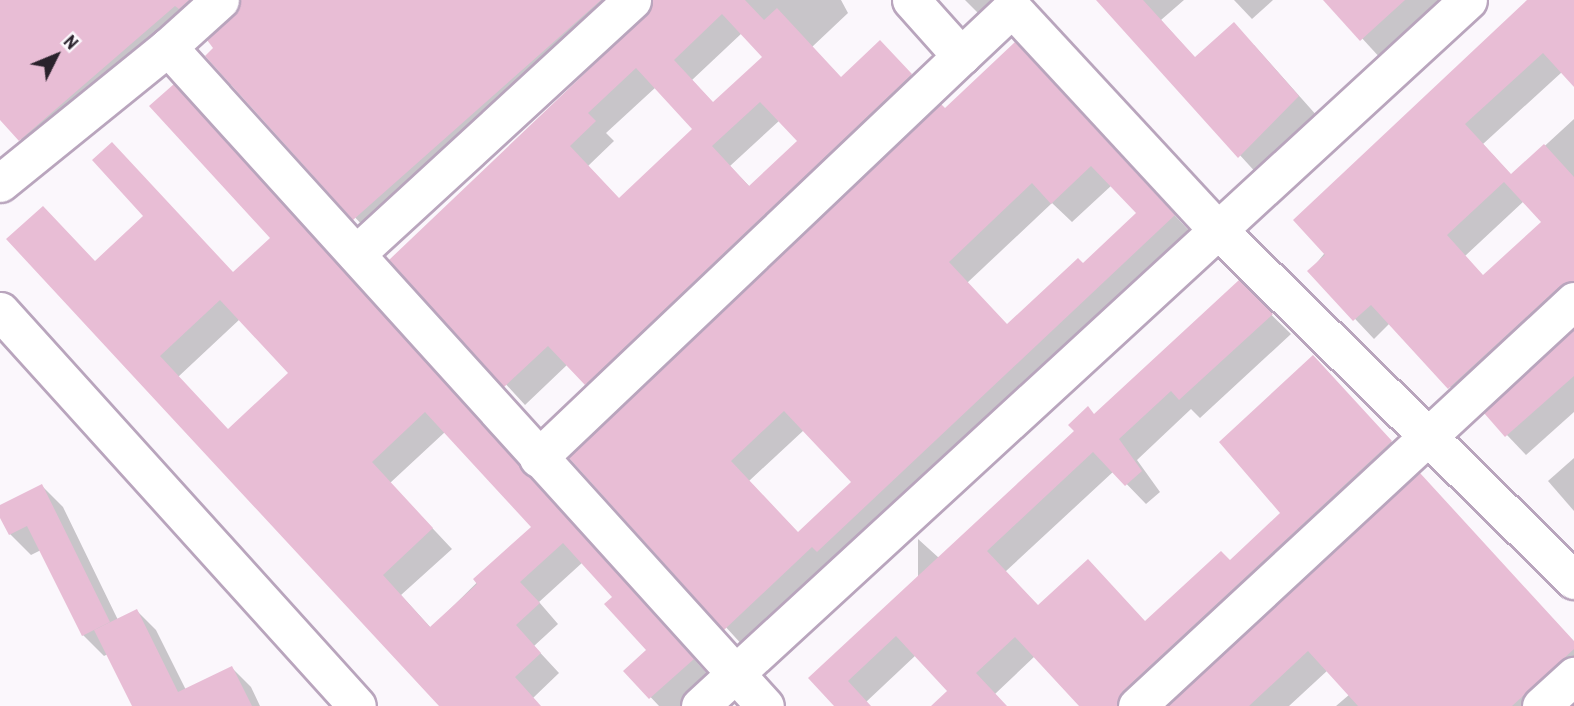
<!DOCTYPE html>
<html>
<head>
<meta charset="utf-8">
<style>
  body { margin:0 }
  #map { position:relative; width:1574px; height:706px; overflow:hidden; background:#fbf7fc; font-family:"Archivo Narrow",sans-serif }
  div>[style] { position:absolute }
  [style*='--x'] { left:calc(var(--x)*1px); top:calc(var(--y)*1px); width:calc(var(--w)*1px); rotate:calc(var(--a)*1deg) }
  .shadow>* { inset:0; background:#0003 }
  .building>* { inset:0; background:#e8bdd5 }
  .roads { filter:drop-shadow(2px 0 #b9a5bd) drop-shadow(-2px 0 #b9a5bd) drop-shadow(0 2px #b9a5bd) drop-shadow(0 -2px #b9a5bd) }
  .minor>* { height:37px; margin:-18.5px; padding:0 18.5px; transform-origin:18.5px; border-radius:18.5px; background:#fff }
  span { translate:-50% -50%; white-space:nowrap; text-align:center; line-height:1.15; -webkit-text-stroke:7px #fbf7fc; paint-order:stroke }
  .north { position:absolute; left:21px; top:21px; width:70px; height:70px; -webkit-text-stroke:5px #fbf7fc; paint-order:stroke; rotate:47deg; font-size:19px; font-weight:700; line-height:28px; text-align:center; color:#2a222c }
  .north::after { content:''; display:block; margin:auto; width:24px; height:32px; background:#2a222c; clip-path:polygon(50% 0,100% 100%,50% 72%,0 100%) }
</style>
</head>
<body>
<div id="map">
  <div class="shadow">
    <i style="clip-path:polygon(0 0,220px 0,39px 158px,0 118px)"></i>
    <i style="clip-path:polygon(261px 0,651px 0,637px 3px,374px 238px,207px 56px)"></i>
    <i style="clip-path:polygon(evenodd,653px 0,841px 0,848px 13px,812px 47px,842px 79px,899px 62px,930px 94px,605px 403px,568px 364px,525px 405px,391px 260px,648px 17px,653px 0,742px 33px,764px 57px,714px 104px,692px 80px,742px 33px,653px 0,656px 87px,695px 129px,620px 200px,588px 166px,614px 141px,606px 133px,656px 87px,653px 0,780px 120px,799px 141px,750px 187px,730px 166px,780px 120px)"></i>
    <i style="clip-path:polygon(965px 0,1032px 0,997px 32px)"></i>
    <i style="clip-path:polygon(1098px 0,1184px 0,1161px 20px,1196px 59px,1254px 45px,1318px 117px,1259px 176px)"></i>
    <i style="clip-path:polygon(1234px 0,1273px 0,1252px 19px)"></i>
    <i style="clip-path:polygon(1327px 0,1449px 0,1382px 60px)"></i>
    <i style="clip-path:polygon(evenodd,1532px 0,1574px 0,1574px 84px,1562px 72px,1483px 144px,1512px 176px,1574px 119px,1574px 309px,1469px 407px,1390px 323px,1374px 339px,1310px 271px,1532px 0,1524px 201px,1544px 222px,1484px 277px,1465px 256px,1524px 201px)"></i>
    <i style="clip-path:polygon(evenodd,1034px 64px,1193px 235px,745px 648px,571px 458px,945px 110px,1034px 64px,1112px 185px,1139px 213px,1083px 266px,1008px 326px,967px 283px,1052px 203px,1072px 222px,1112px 185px,1034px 64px,804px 430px,853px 482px,799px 534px,749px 481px,804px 430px)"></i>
    <i style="clip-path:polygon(evenodd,193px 106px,712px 679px,683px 706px,659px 706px,626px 671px,649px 650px,614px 597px,583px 562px,539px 602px,558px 624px,534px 646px,559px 673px,533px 698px,540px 706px,445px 706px,9px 239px,95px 263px,234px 274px,272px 239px,193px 106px,240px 319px,290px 373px,228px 430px,178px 377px,240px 319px,193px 106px,445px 432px,533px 527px,431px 628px,401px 595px,452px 549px,390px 483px,445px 432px)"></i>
    <i style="clip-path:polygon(1238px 282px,1291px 334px,1200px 418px,1191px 409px,1137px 460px,1160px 492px,1146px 504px,1114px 471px,1005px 572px,1039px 607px,1146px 622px,1230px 562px,1283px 513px,1332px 377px,1410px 462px,1147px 706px,1081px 706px,1035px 656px,995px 694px,1006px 706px,933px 706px,950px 691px,916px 655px,866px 702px,870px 706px,837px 706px,811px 678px,918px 578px,918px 539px,939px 558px)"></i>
    <i style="clip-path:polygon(1574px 332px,1574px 412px,1526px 455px,1486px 413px)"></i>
    <i style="clip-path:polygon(1574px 458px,1574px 511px,1548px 481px)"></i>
    <i style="clip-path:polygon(1420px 475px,1574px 642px,1574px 686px,1551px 706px,1336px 706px,1350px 694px,1328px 670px,1289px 706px,1170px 706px)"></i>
    <i style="clip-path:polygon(42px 486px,63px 507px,118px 620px,137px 611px,156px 630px,186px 690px,232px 668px,251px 687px,260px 706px,134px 706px,108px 654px,104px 656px,83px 635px,41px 550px,31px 555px,10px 534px,0 514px,0 507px)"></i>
  </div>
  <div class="building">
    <i style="clip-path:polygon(0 0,189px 0,179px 9px,175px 6px,19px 141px,0 120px)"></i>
    <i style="clip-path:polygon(240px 0,601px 0,353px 220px,205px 56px,213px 48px,207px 40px,234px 16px)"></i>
    <i style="clip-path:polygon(evenodd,652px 0,745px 0,764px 20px,777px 8px,841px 77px,880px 40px,912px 74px,585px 385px,548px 346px,504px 387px,389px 260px,646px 15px,652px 0,722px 14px,762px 57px,713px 102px,674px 60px,722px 14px,652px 0,636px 68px,692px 129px,619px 198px,570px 146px,596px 121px,588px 113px,636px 68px,652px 0,760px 102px,797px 141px,749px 186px,712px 146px,760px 102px)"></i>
    <i style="clip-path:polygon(1096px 0,1143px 0,1195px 57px,1234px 22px,1299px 96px,1238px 158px)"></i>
    <i style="clip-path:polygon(1323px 0,1405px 0,1360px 41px)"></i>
    <i style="clip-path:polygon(evenodd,1527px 0,1574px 0,1574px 87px,1543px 53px,1465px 124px,1511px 174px,1544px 144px,1574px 177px,1574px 281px,1560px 286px,1448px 389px,1371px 305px,1353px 321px,1307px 271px,1325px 255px,1293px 220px,1527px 0,1504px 182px,1541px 222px,1483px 275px,1447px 235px,1504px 182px)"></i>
    <i style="clip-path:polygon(evenodd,1015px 42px,1175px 215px,817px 552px,812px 547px,724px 630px,569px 458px,941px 104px,945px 108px,1015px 42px,1091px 166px,1136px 213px,1083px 263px,1078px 258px,1007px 324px,949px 262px,1032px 183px,1051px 204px,1091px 166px,1015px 42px,784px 411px,851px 482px,798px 532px,731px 461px,784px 411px)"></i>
    <i style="clip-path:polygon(evenodd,174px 84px,694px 659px,649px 699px,623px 671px,646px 650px,604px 604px,612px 597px,563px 543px,520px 582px,540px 603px,516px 625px,541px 653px,515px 677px,541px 706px,439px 706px,6px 239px,43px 206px,95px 261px,143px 216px,92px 160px,112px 142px,233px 272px,270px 238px,149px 106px,174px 84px,220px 300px,288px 373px,228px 429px,160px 356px,220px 300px,174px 84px,425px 412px,531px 527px,473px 579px,477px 584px,430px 627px,383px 575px,433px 528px,372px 462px,425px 412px)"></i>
    <i style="clip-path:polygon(1239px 280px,1273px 314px,1179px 400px,1171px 391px,1119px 439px,1142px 471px,1125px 486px,1093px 452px,987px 551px,1038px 605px,1088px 559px,1145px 621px,1221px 551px,1230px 560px,1280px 513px,1219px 442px,1313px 355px,1392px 441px,1123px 691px,1117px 706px,1079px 706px,1015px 637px,976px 673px,1007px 706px,931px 706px,947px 691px,896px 636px,848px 681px,871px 706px,834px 706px,808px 678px,1074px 431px,1068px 425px,1088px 406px,1094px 414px)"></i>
    <i style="clip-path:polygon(1574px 330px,1574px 376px,1505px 437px,1484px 413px)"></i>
    <i style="clip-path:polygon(1420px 473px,1574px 641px,1574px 649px,1512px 706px,1358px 706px,1308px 651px,1249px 706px,1168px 706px)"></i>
    <i style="clip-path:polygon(42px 484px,110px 622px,82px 636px,27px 526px,9px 535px,0 518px,0 505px)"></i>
    <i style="clip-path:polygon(137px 609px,178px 692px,232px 666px,252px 706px,132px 706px,94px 630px)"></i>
  </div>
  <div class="roads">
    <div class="minor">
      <i style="--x:220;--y:0;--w:70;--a:137.9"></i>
      <i style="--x:168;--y:47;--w:889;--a:47.83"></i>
      <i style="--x:911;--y:0;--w:75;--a:48.2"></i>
      <i style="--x:961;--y:56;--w:70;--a:-43.3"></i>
      <i style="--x:1012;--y:8;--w:301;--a:47.2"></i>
      <i style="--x:1217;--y:229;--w:501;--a:44.51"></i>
      <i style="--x:0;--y:183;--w:216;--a:-39"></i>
      <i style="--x:356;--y:254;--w:375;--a:-42.6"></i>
      <i style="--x:0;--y:311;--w:532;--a:47.89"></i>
      <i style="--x:538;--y:458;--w:584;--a:-43.54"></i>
      <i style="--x:700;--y:706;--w:1043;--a:-42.59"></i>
      <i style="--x:1137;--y:706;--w:596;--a:-42.82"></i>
      <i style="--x:1541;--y:706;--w:45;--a:-42.3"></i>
    </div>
  </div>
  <div class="north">N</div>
</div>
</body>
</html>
